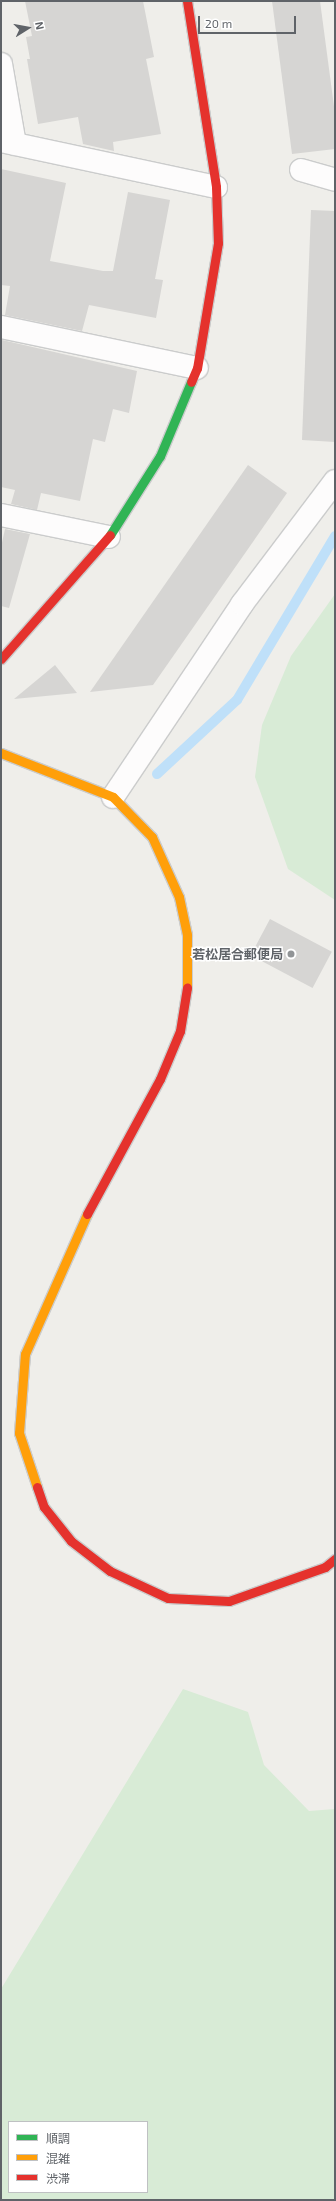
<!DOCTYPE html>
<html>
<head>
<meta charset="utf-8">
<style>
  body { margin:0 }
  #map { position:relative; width:336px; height:2201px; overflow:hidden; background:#efeeea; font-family:"Exo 2","Noto Sans JP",sans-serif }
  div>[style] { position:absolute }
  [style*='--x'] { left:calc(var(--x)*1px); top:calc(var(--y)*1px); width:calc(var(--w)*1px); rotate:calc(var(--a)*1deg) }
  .green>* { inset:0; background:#d8ebd6 }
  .stream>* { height:10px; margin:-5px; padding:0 5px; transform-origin:5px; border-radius:5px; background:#bfe0f9 }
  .building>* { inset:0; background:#d6d5d3; transform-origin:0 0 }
  .roads { filter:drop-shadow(1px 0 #cbcccc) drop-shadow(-1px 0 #cbcccc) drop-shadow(0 1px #cbcccc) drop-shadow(0 -1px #cbcccc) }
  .street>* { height:22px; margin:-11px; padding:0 11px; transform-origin:11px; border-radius:11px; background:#fdfcfc }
  .fast>* { height:9px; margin:-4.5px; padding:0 4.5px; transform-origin:4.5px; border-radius:4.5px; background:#30b455 }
  .slow>* { height:9px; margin:-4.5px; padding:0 4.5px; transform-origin:4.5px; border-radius:4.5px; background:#ff9f0a }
  .jam>* { height:9px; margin:-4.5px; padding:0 4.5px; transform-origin:4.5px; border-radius:4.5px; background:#e5322d }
  .dots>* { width:11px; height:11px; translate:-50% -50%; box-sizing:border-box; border:2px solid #fff; border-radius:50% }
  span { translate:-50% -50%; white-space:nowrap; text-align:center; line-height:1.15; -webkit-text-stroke:3px #fff; paint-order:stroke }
  .poi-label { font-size:13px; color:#5f6368; font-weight:700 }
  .right { translate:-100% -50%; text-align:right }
  .frame { position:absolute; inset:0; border:2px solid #5f6368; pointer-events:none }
  .legend { position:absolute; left:8px; top:2121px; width:140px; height:72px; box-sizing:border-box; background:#fff; border:1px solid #bfc1c3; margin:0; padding:5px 7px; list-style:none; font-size:12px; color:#5f6368 }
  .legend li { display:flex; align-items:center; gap:8px; height:20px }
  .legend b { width:20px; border:1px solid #bfc1c3 }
  .north { position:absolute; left:8px; top:8px; width:40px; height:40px; -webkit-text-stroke:3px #fff; paint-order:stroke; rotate:79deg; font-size:11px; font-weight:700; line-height:16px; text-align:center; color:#5f6368 }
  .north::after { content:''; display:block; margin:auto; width:14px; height:18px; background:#5f6368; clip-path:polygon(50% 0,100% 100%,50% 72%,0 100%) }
  .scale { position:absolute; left:198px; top:16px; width:98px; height:18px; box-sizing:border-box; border:2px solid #5f6368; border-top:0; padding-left:5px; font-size:12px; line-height:14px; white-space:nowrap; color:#5f6368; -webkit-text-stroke:3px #fff; paint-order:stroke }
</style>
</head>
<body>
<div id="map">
  <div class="green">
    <i style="clip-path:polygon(335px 594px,335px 900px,288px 869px,255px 777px,262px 725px,291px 656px)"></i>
    <i style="clip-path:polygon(evenodd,183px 1689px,248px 1712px,264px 1765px,309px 1811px,335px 1809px,335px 2200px,1px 2200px,1px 1989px,183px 1689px,9px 2122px,147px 2122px,147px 2192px,9px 2192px,9px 2122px)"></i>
  </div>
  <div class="stream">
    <i style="--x:157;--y:774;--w:109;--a:-42.8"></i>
    <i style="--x:237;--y:700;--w:191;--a:-59.1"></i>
  </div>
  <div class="building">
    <i style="clip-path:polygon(25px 1px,143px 1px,154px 57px,146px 59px,161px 134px,113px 142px,114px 151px,83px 144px,78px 117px,38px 124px,27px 59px,30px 59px,26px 37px,32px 36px)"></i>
    <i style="clip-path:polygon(272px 1px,320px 1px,335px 114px,335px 149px,292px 154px)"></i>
    <i style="clip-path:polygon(1px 169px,66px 183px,50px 261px,103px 271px,113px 271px,128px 192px,170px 200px,155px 279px,163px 280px,156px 318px,89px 305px,82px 331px,5px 315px,10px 286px,1px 285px)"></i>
    <i style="clip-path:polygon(311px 210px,335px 211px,335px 442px,302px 440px)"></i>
    <i style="clip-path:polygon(2px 340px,137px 371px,129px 413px,113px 409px,105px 442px,93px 439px,80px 501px,41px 493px,37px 510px,11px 504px,15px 490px,1px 487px)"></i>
    <i style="clip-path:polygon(248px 465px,287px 493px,153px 685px,90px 692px)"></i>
    <i style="clip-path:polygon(5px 529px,30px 534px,9px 608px,1px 606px,1px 547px)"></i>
    <i style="clip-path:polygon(55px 665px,77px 693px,14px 699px)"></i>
    <i style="left:270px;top:919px;width:70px;height:41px;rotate:28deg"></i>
  </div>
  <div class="roads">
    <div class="street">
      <i style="--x:1;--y:64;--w:81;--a:80.1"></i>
      <i style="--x:1;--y:141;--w:220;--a:12.1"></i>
      <i style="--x:301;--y:170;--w:35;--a:16"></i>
      <i style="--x:1;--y:327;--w:200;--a:11.8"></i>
      <i style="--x:1;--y:515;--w:110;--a:11.5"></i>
      <i style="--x:113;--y:797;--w:232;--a:-56.2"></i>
      <i style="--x:242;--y:604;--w:154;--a:-52.9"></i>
    </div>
    <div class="fast">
      <i style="--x:110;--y:535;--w:93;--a:-57.7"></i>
      <i style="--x:160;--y:456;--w:80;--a:-67.3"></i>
    </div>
    <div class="slow">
      <i style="--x:1;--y:753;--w:120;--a:21.4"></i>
      <i style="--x:113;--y:797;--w:56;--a:45.7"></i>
      <i style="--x:152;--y:837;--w:66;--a:65.8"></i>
      <i style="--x:179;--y:897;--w:39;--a:78"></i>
      <i style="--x:187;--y:935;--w:53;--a:90"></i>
      <i style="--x:37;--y:1487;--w:57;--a:-108.4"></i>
      <i style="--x:19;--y:1433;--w:79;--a:-85.7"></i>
      <i style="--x:25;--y:1354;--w:153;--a:-66.1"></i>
    </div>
    <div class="jam">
      <i style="--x:187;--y:1;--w:188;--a:81.1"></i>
      <i style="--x:216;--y:187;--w:56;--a:88"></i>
      <i style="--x:218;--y:243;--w:127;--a:99.5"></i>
      <i style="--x:197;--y:368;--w:15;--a:113"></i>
      <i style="--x:1;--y:659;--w:165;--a:-48.7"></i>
      <i style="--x:87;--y:1214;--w:153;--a:-61.6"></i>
      <i style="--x:160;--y:1079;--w:52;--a:-67.4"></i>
      <i style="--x:180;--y:1031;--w:44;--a:-80.8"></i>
      <i style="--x:37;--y:1487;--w:21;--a:71"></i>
      <i style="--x:44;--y:1507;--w:43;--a:51.5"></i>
      <i style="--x:71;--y:1541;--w:49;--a:37.6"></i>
      <i style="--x:110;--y:1571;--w:64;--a:25"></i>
      <i style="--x:168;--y:1598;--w:61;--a:2.8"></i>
      <i style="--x:229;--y:1601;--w:102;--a:-19.5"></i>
      <i style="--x:325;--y:1567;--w:13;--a:-39"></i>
    </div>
  </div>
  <div class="dots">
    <i style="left:291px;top:954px;background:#919496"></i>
  </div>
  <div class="poi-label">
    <span class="right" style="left:283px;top:954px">若松居合郵便局</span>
  </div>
  <div class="frame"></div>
  <ul class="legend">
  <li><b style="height:5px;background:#30b455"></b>順調</li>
  <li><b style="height:5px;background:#ff9f0a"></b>混雑</li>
  <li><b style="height:5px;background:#e5322d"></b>渋滞</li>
  </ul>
  <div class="north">N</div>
  <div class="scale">20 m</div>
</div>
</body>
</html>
